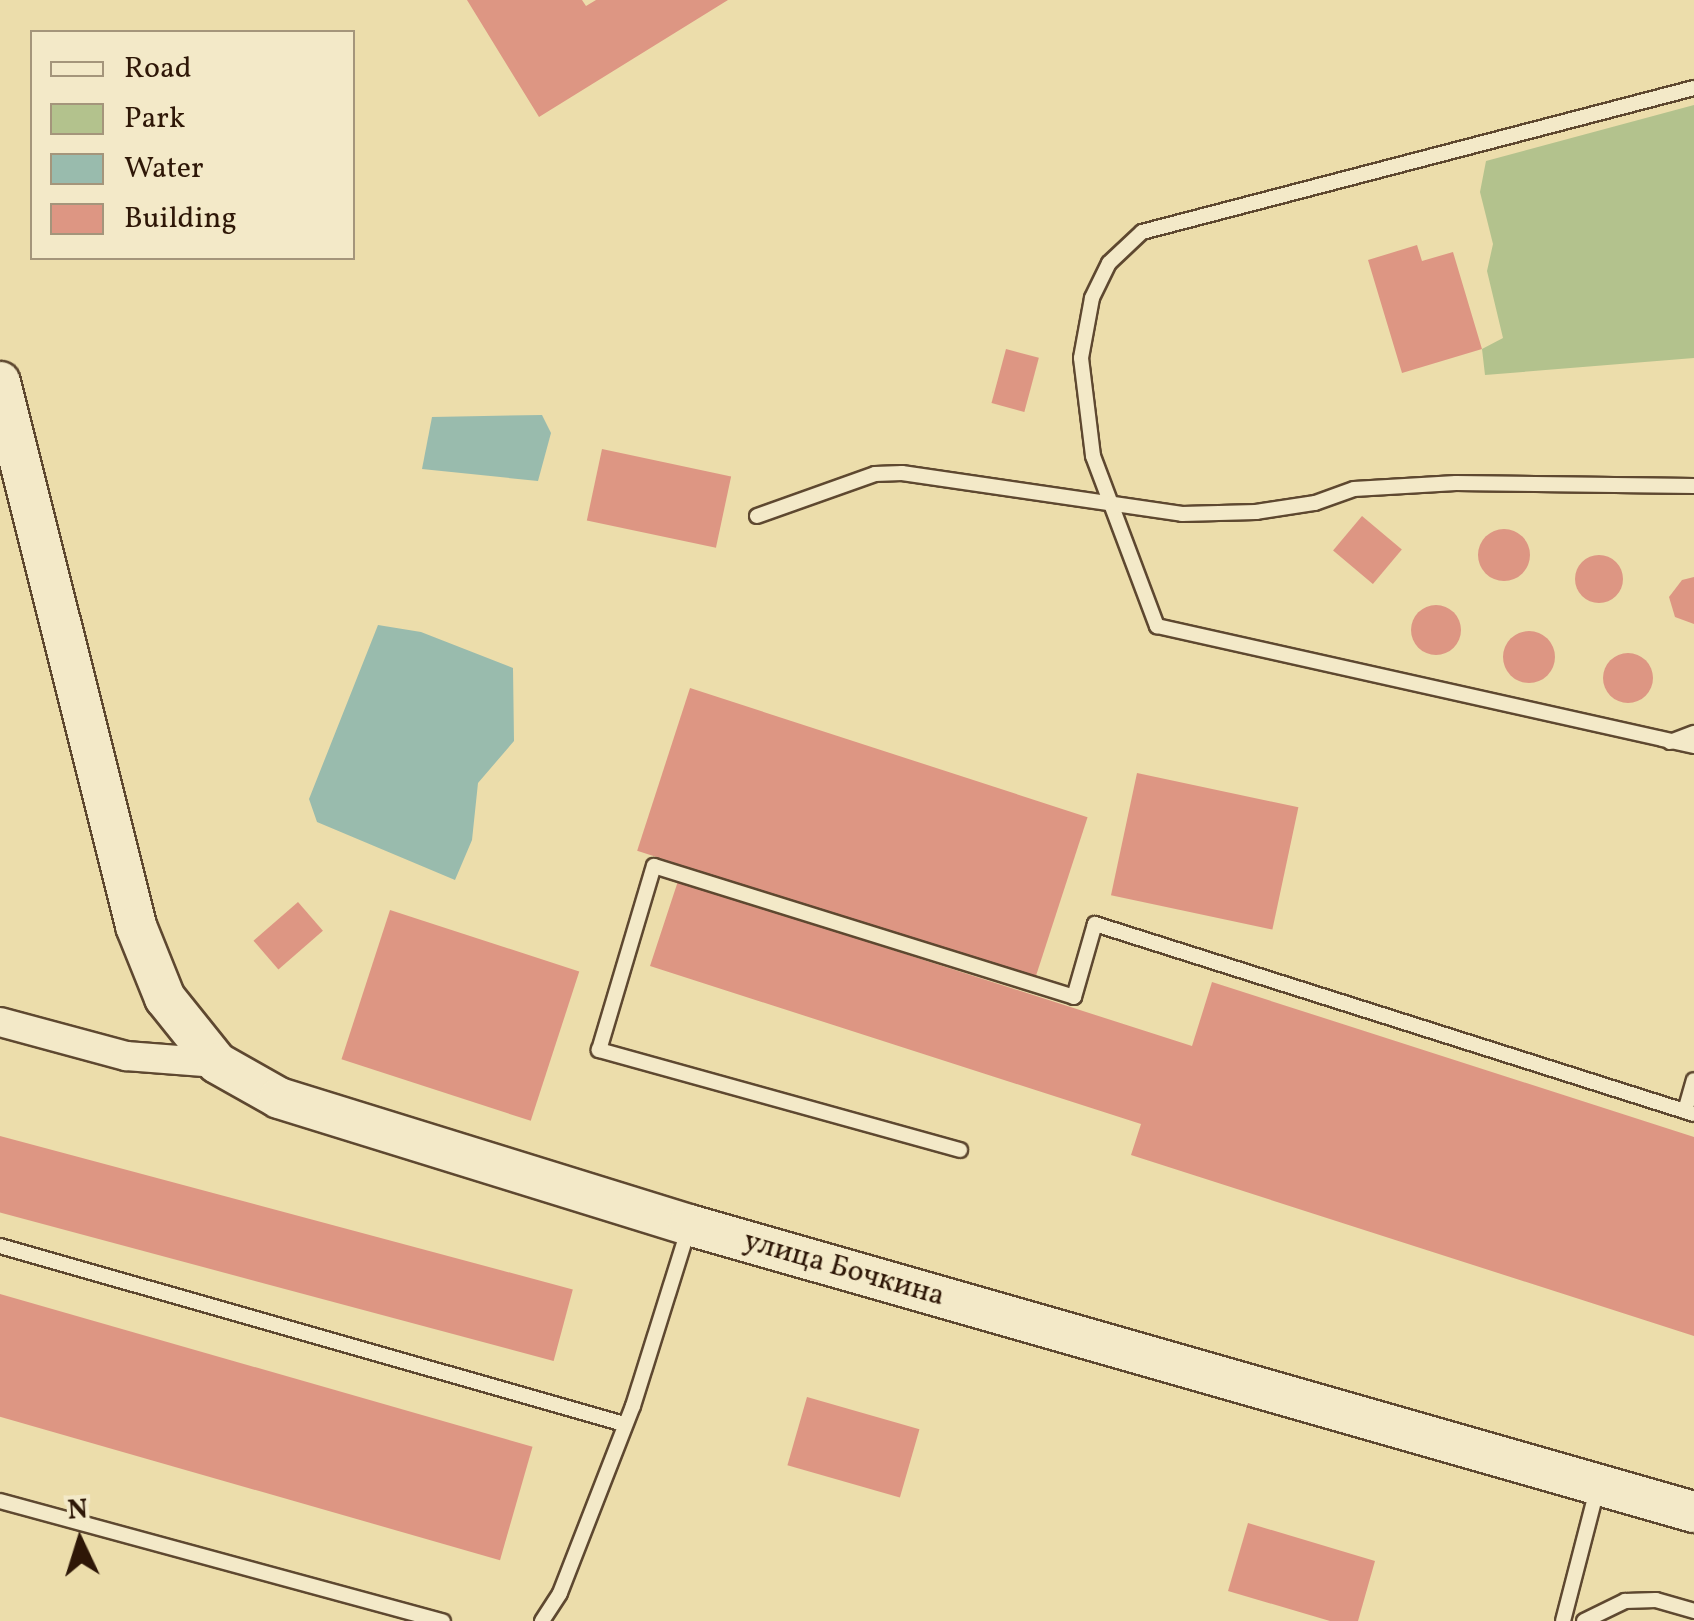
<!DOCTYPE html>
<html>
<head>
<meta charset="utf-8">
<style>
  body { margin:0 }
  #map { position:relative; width:1694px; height:1621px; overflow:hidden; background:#ecddab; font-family:Vollkorn,serif }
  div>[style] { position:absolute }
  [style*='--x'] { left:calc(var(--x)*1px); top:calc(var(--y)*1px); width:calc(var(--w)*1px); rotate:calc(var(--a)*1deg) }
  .green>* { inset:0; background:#b3c28d }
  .water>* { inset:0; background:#99bbad }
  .building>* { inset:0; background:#dd9683; transform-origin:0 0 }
  .round { border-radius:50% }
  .roads { filter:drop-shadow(2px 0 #5e4830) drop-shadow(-2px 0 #5e4830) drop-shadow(0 2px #5e4830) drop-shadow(0 -2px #5e4830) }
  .lane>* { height:14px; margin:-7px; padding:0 7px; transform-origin:7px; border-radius:7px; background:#f3e9c8 }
  .street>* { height:28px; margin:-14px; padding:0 14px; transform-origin:14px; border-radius:14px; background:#f3e9c8 }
  .secondary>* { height:40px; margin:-20px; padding:0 20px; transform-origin:20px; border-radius:20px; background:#f3e9c8 }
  span { translate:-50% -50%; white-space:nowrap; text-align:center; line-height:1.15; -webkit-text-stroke:8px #f3e9c8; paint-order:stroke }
  .street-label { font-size:30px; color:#2e1707 }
  .legend { position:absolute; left:30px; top:30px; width:325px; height:230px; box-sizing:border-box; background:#f3e9c8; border:2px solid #a4957b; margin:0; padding:12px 18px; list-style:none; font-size:30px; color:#2e1707 }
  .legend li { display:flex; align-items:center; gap:20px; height:50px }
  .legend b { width:50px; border:2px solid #a4957b }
  .north { position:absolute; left:30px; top:1491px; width:100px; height:100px; -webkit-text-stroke:8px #f3e9c8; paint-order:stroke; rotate:356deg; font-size:28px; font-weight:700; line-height:40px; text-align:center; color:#2e1707 }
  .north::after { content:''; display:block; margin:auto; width:35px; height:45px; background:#2e1707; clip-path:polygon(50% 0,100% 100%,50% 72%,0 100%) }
</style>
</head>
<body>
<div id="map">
  <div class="green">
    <i style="clip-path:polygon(1694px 105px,1694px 358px,1485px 375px,1482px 349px,1503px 338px,1487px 271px,1493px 244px,1480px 192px,1486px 161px)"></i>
  </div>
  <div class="water">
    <i style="clip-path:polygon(542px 415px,551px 433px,538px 481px,422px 469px,432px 417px)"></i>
    <i style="clip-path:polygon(378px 625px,421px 632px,513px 668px,514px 741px,478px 783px,472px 840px,455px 880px,317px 822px,309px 799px)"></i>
  </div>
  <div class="building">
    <i style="clip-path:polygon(467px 0,582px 0,586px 6px,596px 0,728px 0,539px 117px)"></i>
    <i style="clip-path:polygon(1417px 245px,1422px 261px,1453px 252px,1482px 349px,1402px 373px,1368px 260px)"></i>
    <i style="left:1006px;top:349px;width:34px;height:56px;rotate:15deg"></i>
    <i style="left:602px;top:449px;width:132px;height:73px;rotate:12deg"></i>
    <i style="left:1362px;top:516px;width:52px;height:45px;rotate:40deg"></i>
    <i class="round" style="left:1478px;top:529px;width:52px;height:52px"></i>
    <i class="round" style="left:1575px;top:555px;width:48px;height:48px"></i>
    <i style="clip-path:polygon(1694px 577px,1694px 624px,1675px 617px,1669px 597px,1682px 580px)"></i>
    <i class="round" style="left:1411px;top:605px;width:50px;height:50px"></i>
    <i class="round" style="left:1503px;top:631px;width:52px;height:52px"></i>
    <i class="round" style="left:1603px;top:653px;width:50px;height:50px"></i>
    <i style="left:690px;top:688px;width:418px;height:171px;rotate:18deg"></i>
    <i style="left:1137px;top:773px;width:165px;height:125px;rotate:12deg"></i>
    <i style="clip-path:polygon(678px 881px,1192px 1046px,1212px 982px,1694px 1137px,1694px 1336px,1131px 1155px,1141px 1124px,650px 966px)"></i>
    <i style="left:298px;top:902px;width:38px;height:59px;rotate:49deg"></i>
    <i style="left:390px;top:910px;width:199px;height:157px;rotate:18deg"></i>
    <i style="left:0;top:1136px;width:593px;height:74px;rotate:15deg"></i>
    <i style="left:0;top:1294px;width:554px;height:118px;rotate:16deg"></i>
    <i style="left:807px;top:1397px;width:117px;height:71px;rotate:16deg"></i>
    <i style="clip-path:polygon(1248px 1523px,1375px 1561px,1358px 1621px,1330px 1621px,1228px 1591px)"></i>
  </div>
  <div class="roads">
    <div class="lane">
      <i style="--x:1694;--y:88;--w:570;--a:165.38"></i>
      <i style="--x:1142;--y:232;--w:45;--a:136.8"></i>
      <i style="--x:1109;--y:263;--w:39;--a:116"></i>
      <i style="--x:1092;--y:298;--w:61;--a:100.4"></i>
      <i style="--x:1081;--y:358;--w:99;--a:83"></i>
      <i style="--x:1093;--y:456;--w:182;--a:69.4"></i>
      <i style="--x:1157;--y:626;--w:550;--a:12.6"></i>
      <i style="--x:757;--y:516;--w:125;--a:-19.6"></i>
      <i style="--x:875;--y:474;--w:27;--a:-2"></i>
      <i style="--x:902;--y:473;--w:283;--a:8.3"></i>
      <i style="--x:1182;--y:514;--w:74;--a:-1.5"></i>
      <i style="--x:1256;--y:512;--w:60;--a:-8.7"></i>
      <i style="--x:1315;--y:503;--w:41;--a:-19.7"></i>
      <i style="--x:1354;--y:489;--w:102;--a:-3.4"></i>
      <i style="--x:1456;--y:483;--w:238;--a:0.7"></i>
      <i style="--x:1670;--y:742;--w:26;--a:-21"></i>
      <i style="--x:1685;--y:1111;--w:32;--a:-74"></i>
      <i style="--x:960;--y:1150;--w:375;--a:-164.5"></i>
      <i style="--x:599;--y:1050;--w:192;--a:-73.4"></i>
      <i style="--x:654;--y:866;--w:440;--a:17.3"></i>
      <i style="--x:1074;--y:997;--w:76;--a:-74"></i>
      <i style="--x:1095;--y:924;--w:628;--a:17.6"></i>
      <i style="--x:0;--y:1246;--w:649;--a:15.92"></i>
      <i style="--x:0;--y:1501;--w:459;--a:15.2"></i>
      <i style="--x:542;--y:1621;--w:33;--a:-57"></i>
      <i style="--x:560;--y:1593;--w:201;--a:-68.7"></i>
      <i style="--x:633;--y:1406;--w:184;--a:-72.6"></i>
      <i style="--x:1563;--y:1621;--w:139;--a:-75.5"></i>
      <i style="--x:1584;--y:1621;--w:46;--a:-26"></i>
      <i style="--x:1625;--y:1601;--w:31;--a:-2"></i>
      <i style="--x:1656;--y:1600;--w:40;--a:16"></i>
    </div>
    <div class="street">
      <i style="--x:0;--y:1022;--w:131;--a:15.1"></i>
      <i style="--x:126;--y:1056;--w:91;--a:4.4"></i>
    </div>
    <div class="secondary">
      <i style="--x:0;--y:382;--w:561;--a:75.96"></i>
      <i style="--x:136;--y:926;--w:78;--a:68.1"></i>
      <i style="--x:165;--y:998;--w:83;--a:51.3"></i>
      <i style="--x:217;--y:1063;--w:71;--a:29.4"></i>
      <i style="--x:279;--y:1098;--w:429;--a:17.2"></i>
      <i style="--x:689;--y:1225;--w:1045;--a:15.94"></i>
    </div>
  </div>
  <div class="street-label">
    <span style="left:844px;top:1269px;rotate:16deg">улица Бочкина</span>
  </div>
  <ul class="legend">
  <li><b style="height:12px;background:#f3e9c8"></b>Road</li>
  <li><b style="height:28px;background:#b3c28d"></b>Park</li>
  <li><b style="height:28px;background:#99bbad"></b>Water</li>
  <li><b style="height:28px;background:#dd9683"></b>Building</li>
  </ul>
  <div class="north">N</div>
</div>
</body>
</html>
